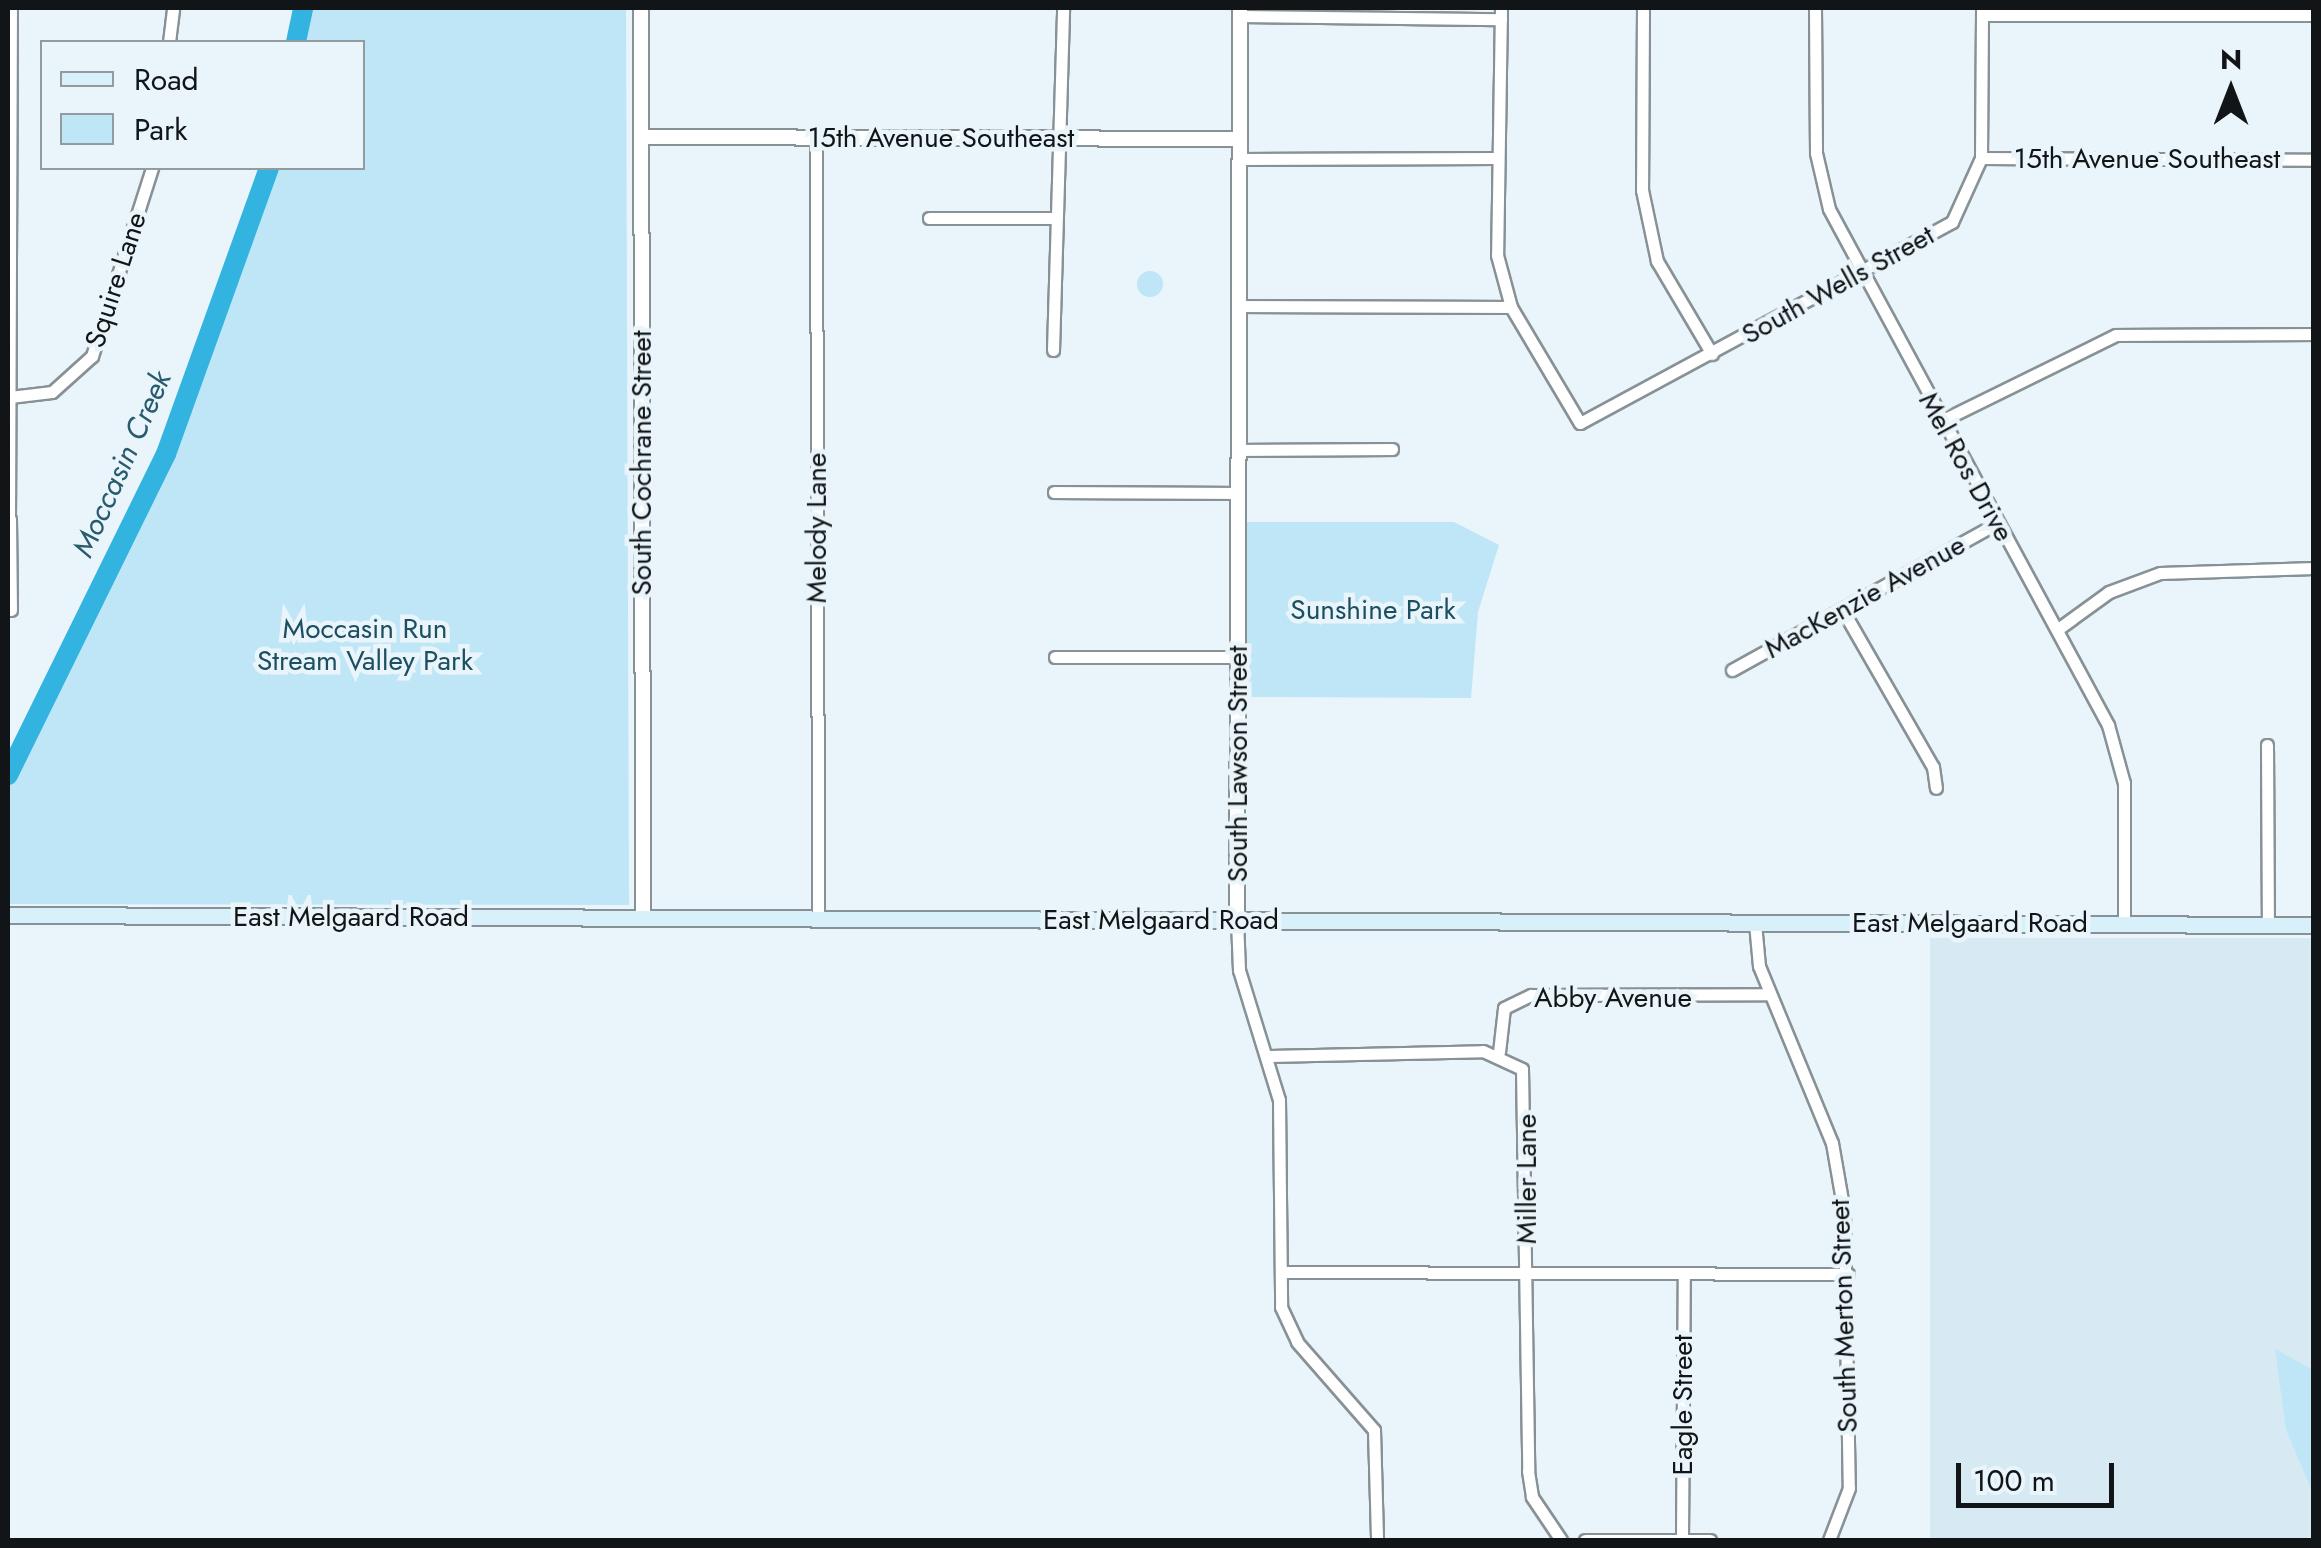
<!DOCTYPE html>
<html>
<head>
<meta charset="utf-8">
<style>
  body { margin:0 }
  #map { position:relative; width:2321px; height:1548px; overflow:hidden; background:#e9f5fa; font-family:Jost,sans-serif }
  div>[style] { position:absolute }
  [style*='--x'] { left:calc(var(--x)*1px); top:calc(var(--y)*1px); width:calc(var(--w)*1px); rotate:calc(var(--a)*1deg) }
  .built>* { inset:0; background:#d7eaf3; transform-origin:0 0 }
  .green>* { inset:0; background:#bfe6f7 }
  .round { border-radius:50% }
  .river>* { height:20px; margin:-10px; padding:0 10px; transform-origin:10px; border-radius:10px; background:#32b3e0 }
  .roads { filter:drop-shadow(2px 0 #879196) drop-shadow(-2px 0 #879196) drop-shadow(0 2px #879196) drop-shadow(0 -2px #879196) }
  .minor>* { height:11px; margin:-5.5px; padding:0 5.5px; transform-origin:5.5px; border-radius:5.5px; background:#fff }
  .tertiary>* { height:14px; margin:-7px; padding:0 7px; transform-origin:7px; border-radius:7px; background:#fff }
  .secondary>* { height:15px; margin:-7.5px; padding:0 7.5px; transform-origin:7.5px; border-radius:7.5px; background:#d8f0fa }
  span { translate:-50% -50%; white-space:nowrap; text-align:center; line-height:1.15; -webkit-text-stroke:9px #e9f5fa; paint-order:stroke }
  .street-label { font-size:28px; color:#121517 }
  .park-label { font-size:28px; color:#1c4f62 }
  .water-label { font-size:30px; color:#295b6e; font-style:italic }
  .frame { position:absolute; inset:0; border:10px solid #121517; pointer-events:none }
  .legend { position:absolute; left:40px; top:40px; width:325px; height:130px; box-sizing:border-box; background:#e9f5fa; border:2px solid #939b9f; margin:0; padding:12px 18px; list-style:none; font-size:30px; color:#121517 }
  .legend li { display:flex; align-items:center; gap:20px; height:50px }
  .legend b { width:50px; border:2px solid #939b9f }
  .north { position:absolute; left:2181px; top:40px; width:100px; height:100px; -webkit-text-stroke:8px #e9f5fa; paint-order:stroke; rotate:0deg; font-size:28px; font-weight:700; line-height:40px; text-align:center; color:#121517 }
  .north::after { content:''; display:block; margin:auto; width:35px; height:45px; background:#121517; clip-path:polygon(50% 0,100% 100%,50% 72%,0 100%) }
  .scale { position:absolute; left:1956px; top:1463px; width:158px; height:45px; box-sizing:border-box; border:5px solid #121517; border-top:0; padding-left:12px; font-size:30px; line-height:35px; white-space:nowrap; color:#121517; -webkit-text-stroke:8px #e9f5fa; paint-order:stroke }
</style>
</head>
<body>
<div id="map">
  <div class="built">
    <i style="left:1930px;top:938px;width:383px;height:602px"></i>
  </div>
  <div class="green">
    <i style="clip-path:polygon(303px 8px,626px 8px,629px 905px,8px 904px,8px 775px,165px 454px,269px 168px,362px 168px,362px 42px,296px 42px)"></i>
    <i class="round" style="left:1137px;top:271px;width:26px;height:26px"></i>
    <i style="clip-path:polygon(1246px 522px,1454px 522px,1499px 545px,1478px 612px,1471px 698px,1247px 697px)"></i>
    <i style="clip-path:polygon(2275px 1349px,2313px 1370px,2313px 1493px,2286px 1430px)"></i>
  </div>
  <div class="river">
    <i style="--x:296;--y:42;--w:35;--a:-78"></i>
    <i style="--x:8;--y:775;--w:358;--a:-63.8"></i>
    <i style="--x:166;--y:454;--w:304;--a:-70.2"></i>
  </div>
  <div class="roads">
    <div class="minor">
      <i style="--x:1501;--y:8;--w:247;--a:90.9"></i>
      <i style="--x:1497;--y:255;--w:54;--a:74.9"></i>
      <i style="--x:1511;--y:307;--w:135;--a:59.3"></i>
      <i style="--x:1580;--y:423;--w:423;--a:-28.4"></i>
      <i style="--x:1952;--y:222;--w:70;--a:-65.6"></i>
      <i style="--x:1981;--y:158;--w:150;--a:-89.6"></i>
      <i style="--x:1643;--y:8;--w:182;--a:90.3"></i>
      <i style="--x:1642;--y:190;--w:73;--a:78.1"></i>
      <i style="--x:1657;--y:261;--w:108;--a:59.4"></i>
      <i style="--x:1815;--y:8;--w:145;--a:89.6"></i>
      <i style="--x:1816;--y:153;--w:57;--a:76.9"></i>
      <i style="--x:1829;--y:209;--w:587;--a:61.6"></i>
      <i style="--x:2108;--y:725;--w:60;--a:74.6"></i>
      <i style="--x:2124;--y:783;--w:141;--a:90"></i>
      <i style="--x:1982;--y:15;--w:332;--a:0"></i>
      <i style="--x:1240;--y:16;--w:261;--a:0.7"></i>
      <i style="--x:169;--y:42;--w:34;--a:-83"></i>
      <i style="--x:816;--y:138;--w:780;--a:89.85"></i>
      <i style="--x:1981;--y:158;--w:333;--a:0.3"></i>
      <i style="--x:1239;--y:159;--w:258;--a:-0.2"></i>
      <i style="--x:929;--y:218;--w:124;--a:0"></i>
      <i style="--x:1239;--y:306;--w:272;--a:0.2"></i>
      <i style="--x:1053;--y:350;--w:342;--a:-88.3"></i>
      <i style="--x:10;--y:397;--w:42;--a:-6.8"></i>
      <i style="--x:52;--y:392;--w:54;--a:-42"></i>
      <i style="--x:92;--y:356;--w:197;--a:-72.3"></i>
      <i style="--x:1939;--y:422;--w:197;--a:-26.2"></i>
      <i style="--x:2116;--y:335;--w:198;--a:-0.3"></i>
      <i style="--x:1238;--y:450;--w:154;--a:-0.4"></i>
      <i style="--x:1054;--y:492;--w:184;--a:0.3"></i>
      <i style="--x:10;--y:519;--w:91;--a:89.4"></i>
      <i style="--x:1842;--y:609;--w:182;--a:60.1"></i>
      <i style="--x:1933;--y:767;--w:21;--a:82"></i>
      <i style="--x:2058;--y:629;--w:63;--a:-36"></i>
      <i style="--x:2109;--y:592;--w:54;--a:-20.4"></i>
      <i style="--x:2160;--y:573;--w:154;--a:-1.9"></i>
      <i style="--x:1055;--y:657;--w:183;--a:0"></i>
      <i style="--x:1732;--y:670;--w:303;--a:-29"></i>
      <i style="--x:2267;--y:745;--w:180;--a:89.7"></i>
      <i style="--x:1237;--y:920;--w:50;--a:87.7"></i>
      <i style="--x:1239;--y:970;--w:136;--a:72.9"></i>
      <i style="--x:1279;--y:1100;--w:207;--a:89.4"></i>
      <i style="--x:1281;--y:1307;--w:38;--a:65"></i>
      <i style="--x:1297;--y:1342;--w:117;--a:48.8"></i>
      <i style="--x:1374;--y:1430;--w:110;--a:88.4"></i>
      <i style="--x:1755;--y:923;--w:43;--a:84.7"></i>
      <i style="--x:1759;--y:966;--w:191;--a:67.6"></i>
      <i style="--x:1832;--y:1143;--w:70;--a:80.1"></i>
      <i style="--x:1844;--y:1212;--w:276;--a:89"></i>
      <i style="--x:1849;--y:1488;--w:56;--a:111"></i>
      <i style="--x:1499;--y:1052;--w:44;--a:-83.5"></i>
      <i style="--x:1504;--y:1008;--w:30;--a:-26"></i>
      <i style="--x:1531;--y:995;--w:239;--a:-0.2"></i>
      <i style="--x:1269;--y:1056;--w:214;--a:-1.3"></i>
      <i style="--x:1483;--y:1051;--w:43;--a:24.8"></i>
      <i style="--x:1522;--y:1069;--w:402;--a:89.1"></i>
      <i style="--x:1528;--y:1471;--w:26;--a:81"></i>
      <i style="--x:1532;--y:1497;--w:52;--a:56"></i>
      <i style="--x:1281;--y:1272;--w:567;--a:0.2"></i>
      <i style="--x:1682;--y:1536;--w:262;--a:-89.6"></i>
      <i style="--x:1585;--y:1540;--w:125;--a:0"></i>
    </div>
    <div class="tertiary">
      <i style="--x:641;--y:8;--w:910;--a:89.87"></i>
      <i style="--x:642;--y:137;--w:597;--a:0.19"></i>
      <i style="--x:8;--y:519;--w:511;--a:-89.78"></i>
      <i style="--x:1237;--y:920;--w:912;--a:-89.81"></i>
    </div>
    <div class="secondary">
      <i style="--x:8;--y:915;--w:2306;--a:0.25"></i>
    </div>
  </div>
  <div class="street-label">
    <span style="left:941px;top:138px">15th Avenue Southeast</span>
    <span style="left:2147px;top:159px">15th Avenue Southeast</span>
    <span style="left:116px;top:280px;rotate:-72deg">Squire Lane</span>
    <span style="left:1838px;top:285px;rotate:-29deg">South Wells Street</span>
    <span style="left:642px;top:463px;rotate:-90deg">South Cochrane Street</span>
    <span style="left:1966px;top:467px;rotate:61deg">Mel Ros Drive</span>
    <span style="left:817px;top:528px;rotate:-90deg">Melody Lane</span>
    <span style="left:1865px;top:597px;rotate:-29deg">MacKenzie Avenue</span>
    <span style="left:1238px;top:764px;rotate:-90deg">South Lawson Street</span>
    <span style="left:351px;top:917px">East Melgaard Road</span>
    <span style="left:1161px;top:920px">East Melgaard Road</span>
    <span style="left:1970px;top:923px">East Melgaard Road</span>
    <span style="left:1613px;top:998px">Abby Avenue</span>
    <span style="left:1527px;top:1179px;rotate:-90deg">Miller Lane</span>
    <span style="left:1844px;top:1316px;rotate:-92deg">South Merton Street</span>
    <span style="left:1683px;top:1405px;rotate:-90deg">Eagle Street</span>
  </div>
  <div class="park-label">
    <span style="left:1373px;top:610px">Sunshine Park</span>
    <span style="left:365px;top:645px">Moccasin Run<br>Stream Valley Park</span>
  </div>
  <div class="water-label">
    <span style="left:122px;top:464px;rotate:-66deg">Moccasin Creek</span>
  </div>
  <div class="frame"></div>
  <ul class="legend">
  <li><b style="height:12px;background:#d8f0fa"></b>Road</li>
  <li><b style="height:28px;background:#bfe6f7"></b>Park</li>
  </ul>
  <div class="north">N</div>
  <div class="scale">100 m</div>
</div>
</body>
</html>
